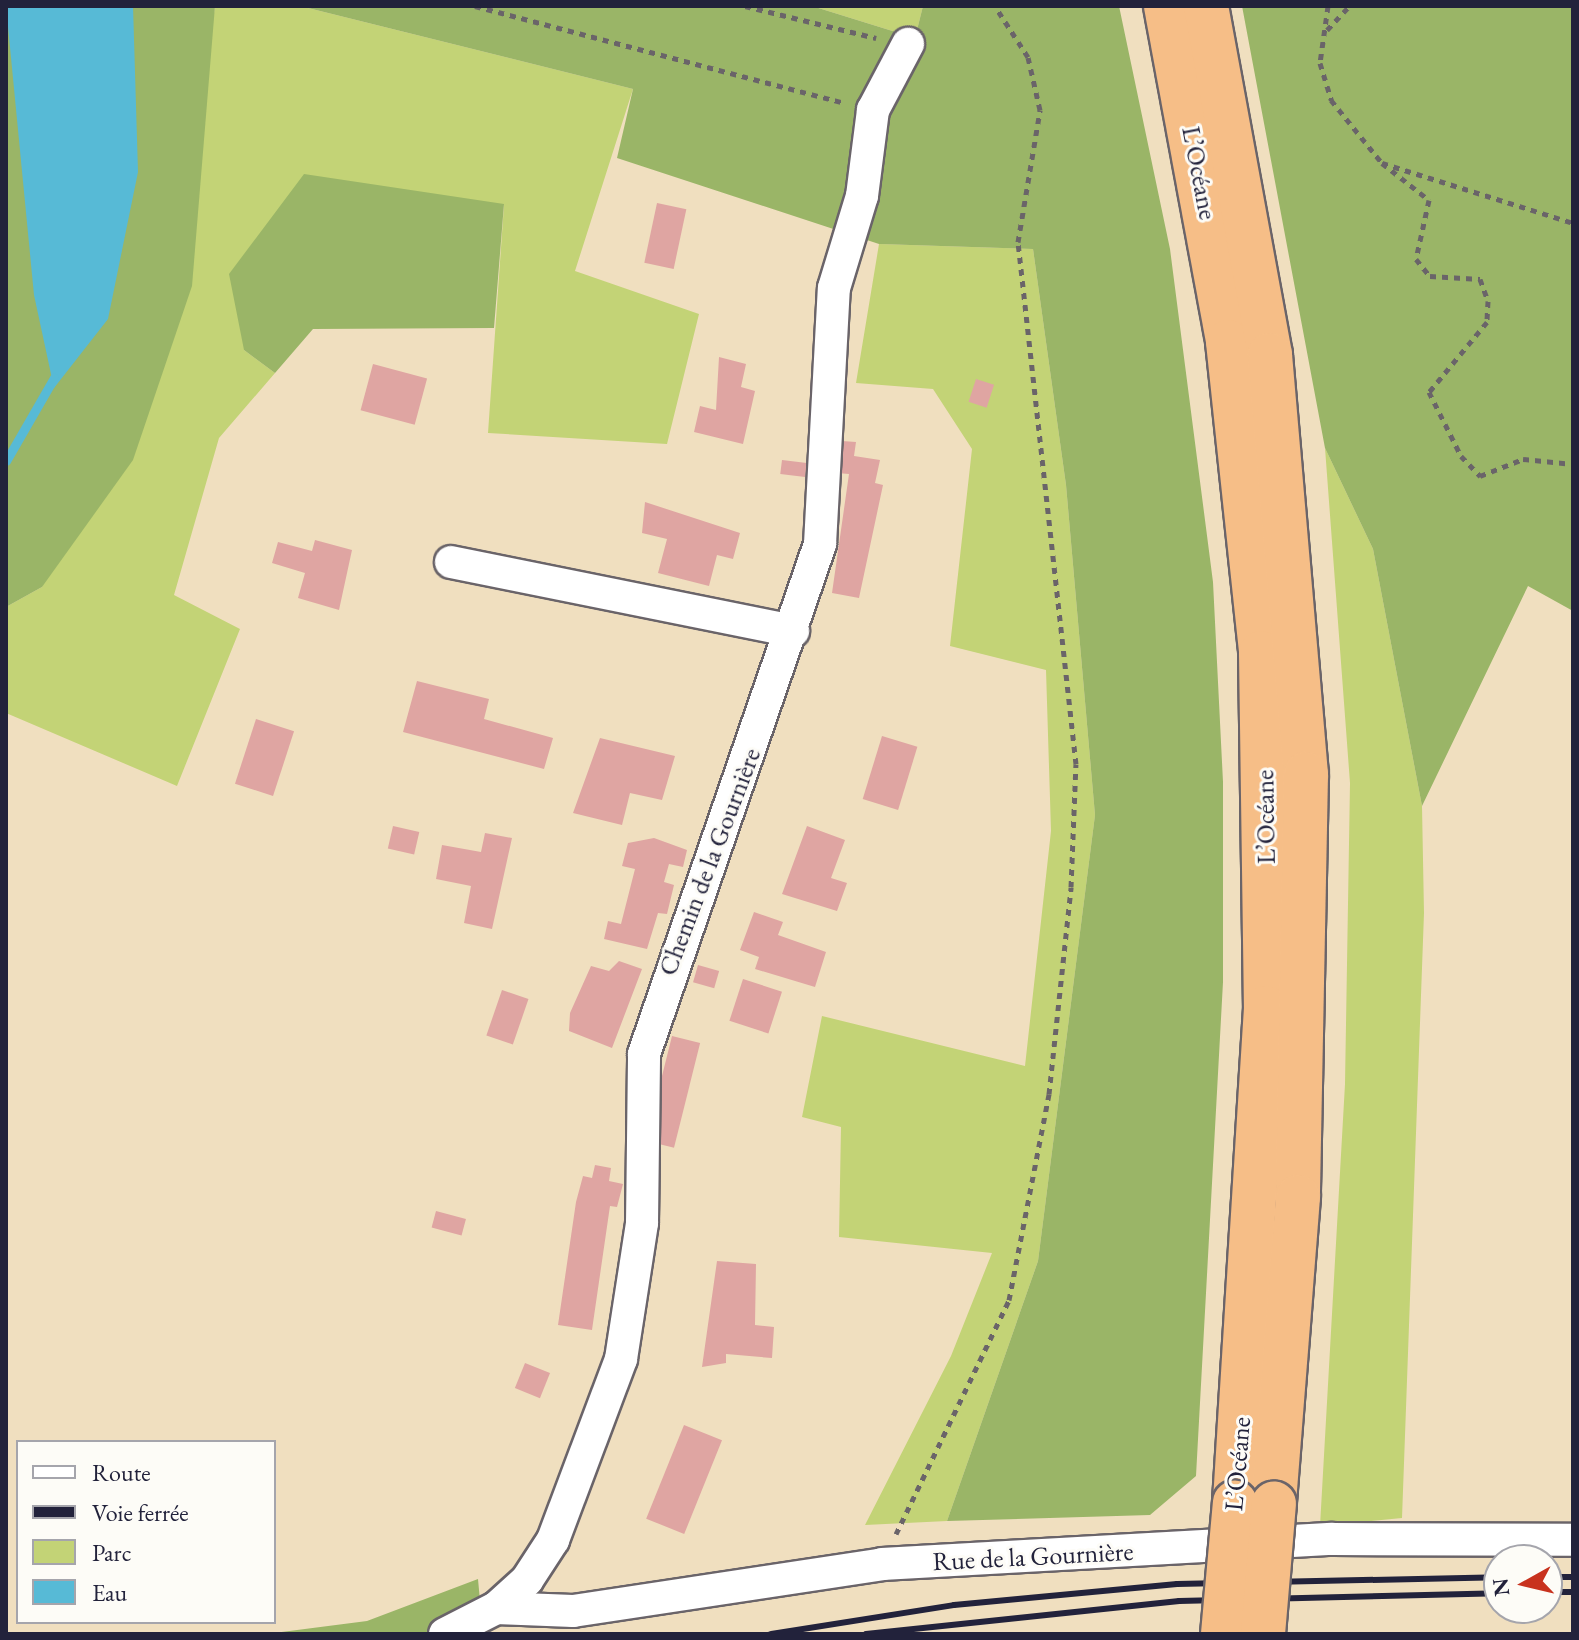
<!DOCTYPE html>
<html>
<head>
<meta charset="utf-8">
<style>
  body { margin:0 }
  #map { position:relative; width:1579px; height:1640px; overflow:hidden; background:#f0dfbf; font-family:"EB Garamond",serif }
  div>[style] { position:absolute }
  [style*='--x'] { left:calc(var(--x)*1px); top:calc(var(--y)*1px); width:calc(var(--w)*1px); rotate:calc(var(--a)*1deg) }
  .green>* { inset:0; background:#c3d376 }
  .forest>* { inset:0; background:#9ab567 }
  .water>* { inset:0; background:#57bad6 }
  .stream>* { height:9px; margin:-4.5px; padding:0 4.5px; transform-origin:4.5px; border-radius:4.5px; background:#57bad6 }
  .building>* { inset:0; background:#dfa5a2; transform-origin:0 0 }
  .path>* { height:5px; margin-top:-2.5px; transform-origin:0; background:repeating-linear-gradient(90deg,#6a6469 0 6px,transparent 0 12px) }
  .roads { filter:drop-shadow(2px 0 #6a6469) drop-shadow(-2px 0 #6a6469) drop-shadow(0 2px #6a6469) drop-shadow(0 -2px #6a6469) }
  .minor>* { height:32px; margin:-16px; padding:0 16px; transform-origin:16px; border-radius:16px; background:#fff }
  .highway>* { height:44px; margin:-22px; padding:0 22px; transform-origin:22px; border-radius:22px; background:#f6be87 }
  .rail>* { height:6px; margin:-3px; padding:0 3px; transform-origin:3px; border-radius:3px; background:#22223b }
  .bridges { filter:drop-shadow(2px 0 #6a6469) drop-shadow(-2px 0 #6a6469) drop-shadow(0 2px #6a6469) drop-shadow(0 -2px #6a6469) }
  .highway-bridge>* { height:44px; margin:-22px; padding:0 22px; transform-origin:22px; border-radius:22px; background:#f6be87 }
  span { translate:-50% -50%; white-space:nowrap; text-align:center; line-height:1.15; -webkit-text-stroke:6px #fdfcf7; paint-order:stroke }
  .street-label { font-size:26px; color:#22223b }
  .frame { position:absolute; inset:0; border:8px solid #22223b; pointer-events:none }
  .legend { position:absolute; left:16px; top:1440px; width:260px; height:184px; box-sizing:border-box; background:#fdfcf7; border:2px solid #a5a5ac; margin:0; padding:10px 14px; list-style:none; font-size:24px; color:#22223b }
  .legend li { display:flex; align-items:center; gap:16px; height:40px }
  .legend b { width:40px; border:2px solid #a5a5ac }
  .north { position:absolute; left:1483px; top:1544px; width:80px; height:80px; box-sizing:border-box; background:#fdfcf7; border:2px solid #a5a5ac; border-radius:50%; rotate:262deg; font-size:22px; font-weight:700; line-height:32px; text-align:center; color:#22223b }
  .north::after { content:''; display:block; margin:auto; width:28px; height:36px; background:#c8321e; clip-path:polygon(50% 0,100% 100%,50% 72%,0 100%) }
</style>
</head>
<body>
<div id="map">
  <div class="green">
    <i style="clip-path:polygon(215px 6px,300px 6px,633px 89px,575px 271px,699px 314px,667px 444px,488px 433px,504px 205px,244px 350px,275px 373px,219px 438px,174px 595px,240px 629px,177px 786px,6px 713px,6px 607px,42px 587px,202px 101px)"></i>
    <i style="clip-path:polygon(812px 6px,923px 6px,915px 38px)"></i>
    <i style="clip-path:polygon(879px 244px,1033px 249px,1066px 485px,1095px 815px,1038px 1261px,947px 1521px,865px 1525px,951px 1356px,992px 1253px,839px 1237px,841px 1127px,802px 1117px,822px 1016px,1025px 1066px,1051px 831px,1046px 670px,950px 646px,972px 449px,933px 389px,856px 383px)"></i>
    <i style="clip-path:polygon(1325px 448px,1373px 549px,1422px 806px,1424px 913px,1402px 1518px,1320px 1526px,1345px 1084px,1350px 783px)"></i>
  </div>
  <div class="forest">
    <i style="clip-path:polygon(6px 6px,215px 6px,192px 286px,133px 460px,42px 587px,6px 607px)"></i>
    <i style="clip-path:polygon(300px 6px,812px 6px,915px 38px,923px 6px,1119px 6px,1170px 249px,1213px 582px,1223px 782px,1223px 982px,1196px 1476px,1150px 1515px,947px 1521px,1038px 1261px,1095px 815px,1066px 485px,1033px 249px,879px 244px,617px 158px,633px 89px)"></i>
    <i style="clip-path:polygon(1242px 6px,1573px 6px,1573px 611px,1528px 586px,1422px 806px,1373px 549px,1325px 448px)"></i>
    <i style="clip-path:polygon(304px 174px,504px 204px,494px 328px,313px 329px,275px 373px,244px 350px,229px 274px)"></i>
    <i style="clip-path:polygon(478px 1579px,483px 1634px,266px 1634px,367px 1621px)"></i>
  </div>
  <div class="water">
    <i style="clip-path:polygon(6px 6px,133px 6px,138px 172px,108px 319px,54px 388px,34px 295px)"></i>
  </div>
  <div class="stream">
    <i style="--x:6;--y:461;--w:96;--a:-60"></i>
  </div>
  <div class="building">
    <i style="left:657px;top:203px;width:30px;height:61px;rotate:12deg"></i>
    <i style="clip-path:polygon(719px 357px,746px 364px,741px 387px,755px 391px,743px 444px,694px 432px,700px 406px,716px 410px)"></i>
    <i style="left:373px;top:364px;width:56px;height:48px;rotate:15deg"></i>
    <i style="left:976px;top:379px;width:19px;height:24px;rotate:18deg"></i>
    <i style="clip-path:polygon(842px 441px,856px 442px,854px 456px,880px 460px,875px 483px,883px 485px,859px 598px,832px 593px,849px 474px,837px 473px)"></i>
    <i style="left:782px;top:460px;width:25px;height:14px;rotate:7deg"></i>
    <i style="clip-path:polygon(645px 502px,740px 533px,733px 559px,717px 555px,709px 586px,658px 573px,667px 539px,642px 533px)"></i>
    <i style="clip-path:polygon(315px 540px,352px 550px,339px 610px,298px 598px,305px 573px,272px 563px,278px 542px,312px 551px)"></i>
    <i style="clip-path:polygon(417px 681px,489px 699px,484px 719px,553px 738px,544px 769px,403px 732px)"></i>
    <i style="left:256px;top:719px;width:40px;height:68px;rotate:18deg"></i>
    <i style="left:882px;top:736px;width:37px;height:66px;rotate:17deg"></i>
    <i style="clip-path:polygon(600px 738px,675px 756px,662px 800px,630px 793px,622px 825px,573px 813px)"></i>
    <i style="left:393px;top:826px;width:27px;height:23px;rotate:13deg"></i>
    <i style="clip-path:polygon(807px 826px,845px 840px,831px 878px,847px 883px,837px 911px,782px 894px)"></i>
    <i style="clip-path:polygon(485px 833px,512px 838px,492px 929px,464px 923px,471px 886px,436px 879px,442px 845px,481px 852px)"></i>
    <i style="clip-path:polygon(654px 838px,687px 850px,683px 867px,669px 864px,664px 882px,674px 885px,667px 914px,658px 913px,647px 949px,604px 939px,608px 921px,621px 924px,635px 869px,622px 866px,628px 843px)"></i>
    <i style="clip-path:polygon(754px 912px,783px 922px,778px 935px,826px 952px,815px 987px,755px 969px,759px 957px,740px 950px)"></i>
    <i style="clip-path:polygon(619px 961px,642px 969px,612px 1048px,569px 1031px,570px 1013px,591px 966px,609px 971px)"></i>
    <i style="left:698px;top:965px;width:22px;height:18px;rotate:16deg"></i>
    <i style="left:743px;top:979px;width:41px;height:44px;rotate:18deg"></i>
    <i style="left:502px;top:990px;width:28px;height:48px;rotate:19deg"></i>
    <i style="left:672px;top:1036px;width:29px;height:108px;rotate:14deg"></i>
    <i style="clip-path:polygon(595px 1165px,611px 1168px,609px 1181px,623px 1184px,617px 1207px,610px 1206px,592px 1330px,558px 1325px,576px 1202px,583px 1176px,592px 1178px)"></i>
    <i style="left:436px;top:1211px;width:31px;height:17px;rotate:15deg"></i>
    <i style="clip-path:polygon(717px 1261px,756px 1264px,755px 1325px,774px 1327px,772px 1358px,726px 1354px,726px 1363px,702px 1367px)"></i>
    <i style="left:525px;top:1363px;width:27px;height:27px;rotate:22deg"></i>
    <i style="left:684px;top:1425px;width:41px;height:101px;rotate:22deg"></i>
  </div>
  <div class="path">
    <i style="--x:475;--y:6;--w:383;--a:14.7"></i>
    <i style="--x:745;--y:6;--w:135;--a:13.7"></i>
    <i style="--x:1328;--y:6;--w:58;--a:98"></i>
    <i style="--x:1320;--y:63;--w:39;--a:73"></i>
    <i style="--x:1331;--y:100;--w:81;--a:51"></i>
    <i style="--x:1382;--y:163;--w:200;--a:17.4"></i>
    <i style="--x:1327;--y:30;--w:33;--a:-47"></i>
    <i style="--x:1382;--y:163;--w:60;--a:38.2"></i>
    <i style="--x:1429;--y:200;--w:60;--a:102.4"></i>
    <i style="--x:1416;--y:259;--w:22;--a:51"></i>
    <i style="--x:1430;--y:276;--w:50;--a:3.4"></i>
    <i style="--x:1480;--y:279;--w:23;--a:70"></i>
    <i style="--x:1488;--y:301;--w:21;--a:93"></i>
    <i style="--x:1487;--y:322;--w:91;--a:129.6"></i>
    <i style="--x:1429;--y:392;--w:72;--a:63.4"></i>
    <i style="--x:1461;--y:456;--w:28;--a:46"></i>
    <i style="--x:1480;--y:476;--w:46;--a:-21.6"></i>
    <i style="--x:1523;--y:459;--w:50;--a:5.7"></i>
    <i style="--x:896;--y:1534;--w:260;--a:-64.2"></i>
    <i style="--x:1009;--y:1300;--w:210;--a:-79"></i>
    <i style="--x:1049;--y:1094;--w:208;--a:-83.9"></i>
    <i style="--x:1071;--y:887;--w:123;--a:-87.7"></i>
    <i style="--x:1076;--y:764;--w:525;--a:-96.34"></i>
    <i style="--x:1018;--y:242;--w:134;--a:-80.5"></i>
    <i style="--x:1040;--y:110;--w:54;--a:-102.8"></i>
    <i style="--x:1028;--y:57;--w:61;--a:-122.9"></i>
  </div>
  <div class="roads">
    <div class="minor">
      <i style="--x:451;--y:562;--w:349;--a:11.4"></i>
      <i style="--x:496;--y:1608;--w:77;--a:2.2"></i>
      <i style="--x:573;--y:1611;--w:313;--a:-8.6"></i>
      <i style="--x:882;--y:1564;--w:451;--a:-3.2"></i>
      <i style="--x:1332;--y:1539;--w:241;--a:0.2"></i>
      <i style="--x:445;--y:1634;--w:57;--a:-27"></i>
      <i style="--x:496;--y:1608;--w:42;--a:-42.1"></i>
      <i style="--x:527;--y:1580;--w:48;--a:-57"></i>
      <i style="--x:553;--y:1540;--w:193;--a:-69.4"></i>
      <i style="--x:621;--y:1359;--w:138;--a:-81.2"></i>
      <i style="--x:642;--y:1223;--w:169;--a:-89.3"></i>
      <i style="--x:644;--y:1054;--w:540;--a:-70.96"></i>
      <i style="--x:820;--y:544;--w:256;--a:-86.9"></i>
      <i style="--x:834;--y:288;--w:96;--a:-73.1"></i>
      <i style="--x:862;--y:196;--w:87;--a:-82.7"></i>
      <i style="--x:873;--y:110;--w:75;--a:-62.1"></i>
    </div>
    <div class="highway">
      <i style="--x:1166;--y:6;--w:342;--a:79.5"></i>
      <i style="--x:1228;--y:342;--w:313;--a:83.9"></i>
      <i style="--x:1261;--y:653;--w:355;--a:89.2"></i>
      <i style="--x:1266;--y:1008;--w:496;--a:93.6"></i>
      <i style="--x:1206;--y:6;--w:355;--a:79.6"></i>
      <i style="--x:1270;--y:355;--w:421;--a:85.1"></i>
      <i style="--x:1306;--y:774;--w:423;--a:91.1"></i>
      <i style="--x:1298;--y:1197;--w:307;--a:94.5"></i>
    </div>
  </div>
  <div class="rail">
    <i style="--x:1547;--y:1577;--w:26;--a:0"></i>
    <i style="--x:1547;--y:1592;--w:26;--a:0"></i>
    <i style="--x:771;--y:1634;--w:185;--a:-9"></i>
    <i style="--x:954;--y:1605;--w:224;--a:-5.4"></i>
    <i style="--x:1177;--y:1584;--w:322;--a:-1.2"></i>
    <i style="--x:866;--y:1634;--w:315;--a:-6"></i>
    <i style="--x:1179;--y:1601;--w:320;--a:-1.4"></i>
  </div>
  <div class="bridges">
    <div class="highway-bridge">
      <i style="--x:1223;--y:1634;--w:132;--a:-84.8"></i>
      <i style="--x:1263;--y:1634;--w:131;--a:-85.2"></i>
    </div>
  </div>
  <div class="street-label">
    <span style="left:1199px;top:173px;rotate:79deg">L’Océane</span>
    <span style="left:1266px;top:817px;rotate:-91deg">L’Océane</span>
    <span style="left:710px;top:862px;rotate:-69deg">Chemin de la Gournière</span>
    <span style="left:1238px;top:1464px;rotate:-85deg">L’Océane</span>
    <span style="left:1033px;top:1557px;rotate:-3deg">Rue de la Gournière</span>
  </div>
  <div class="frame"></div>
  <ul class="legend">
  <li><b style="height:10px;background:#fff"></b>Route</li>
  <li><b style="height:10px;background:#22223b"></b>Voie ferrée</li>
  <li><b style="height:22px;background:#c3d376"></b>Parc</li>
  <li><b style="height:22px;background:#57bad6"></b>Eau</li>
  </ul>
  <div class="north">N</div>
</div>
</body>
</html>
